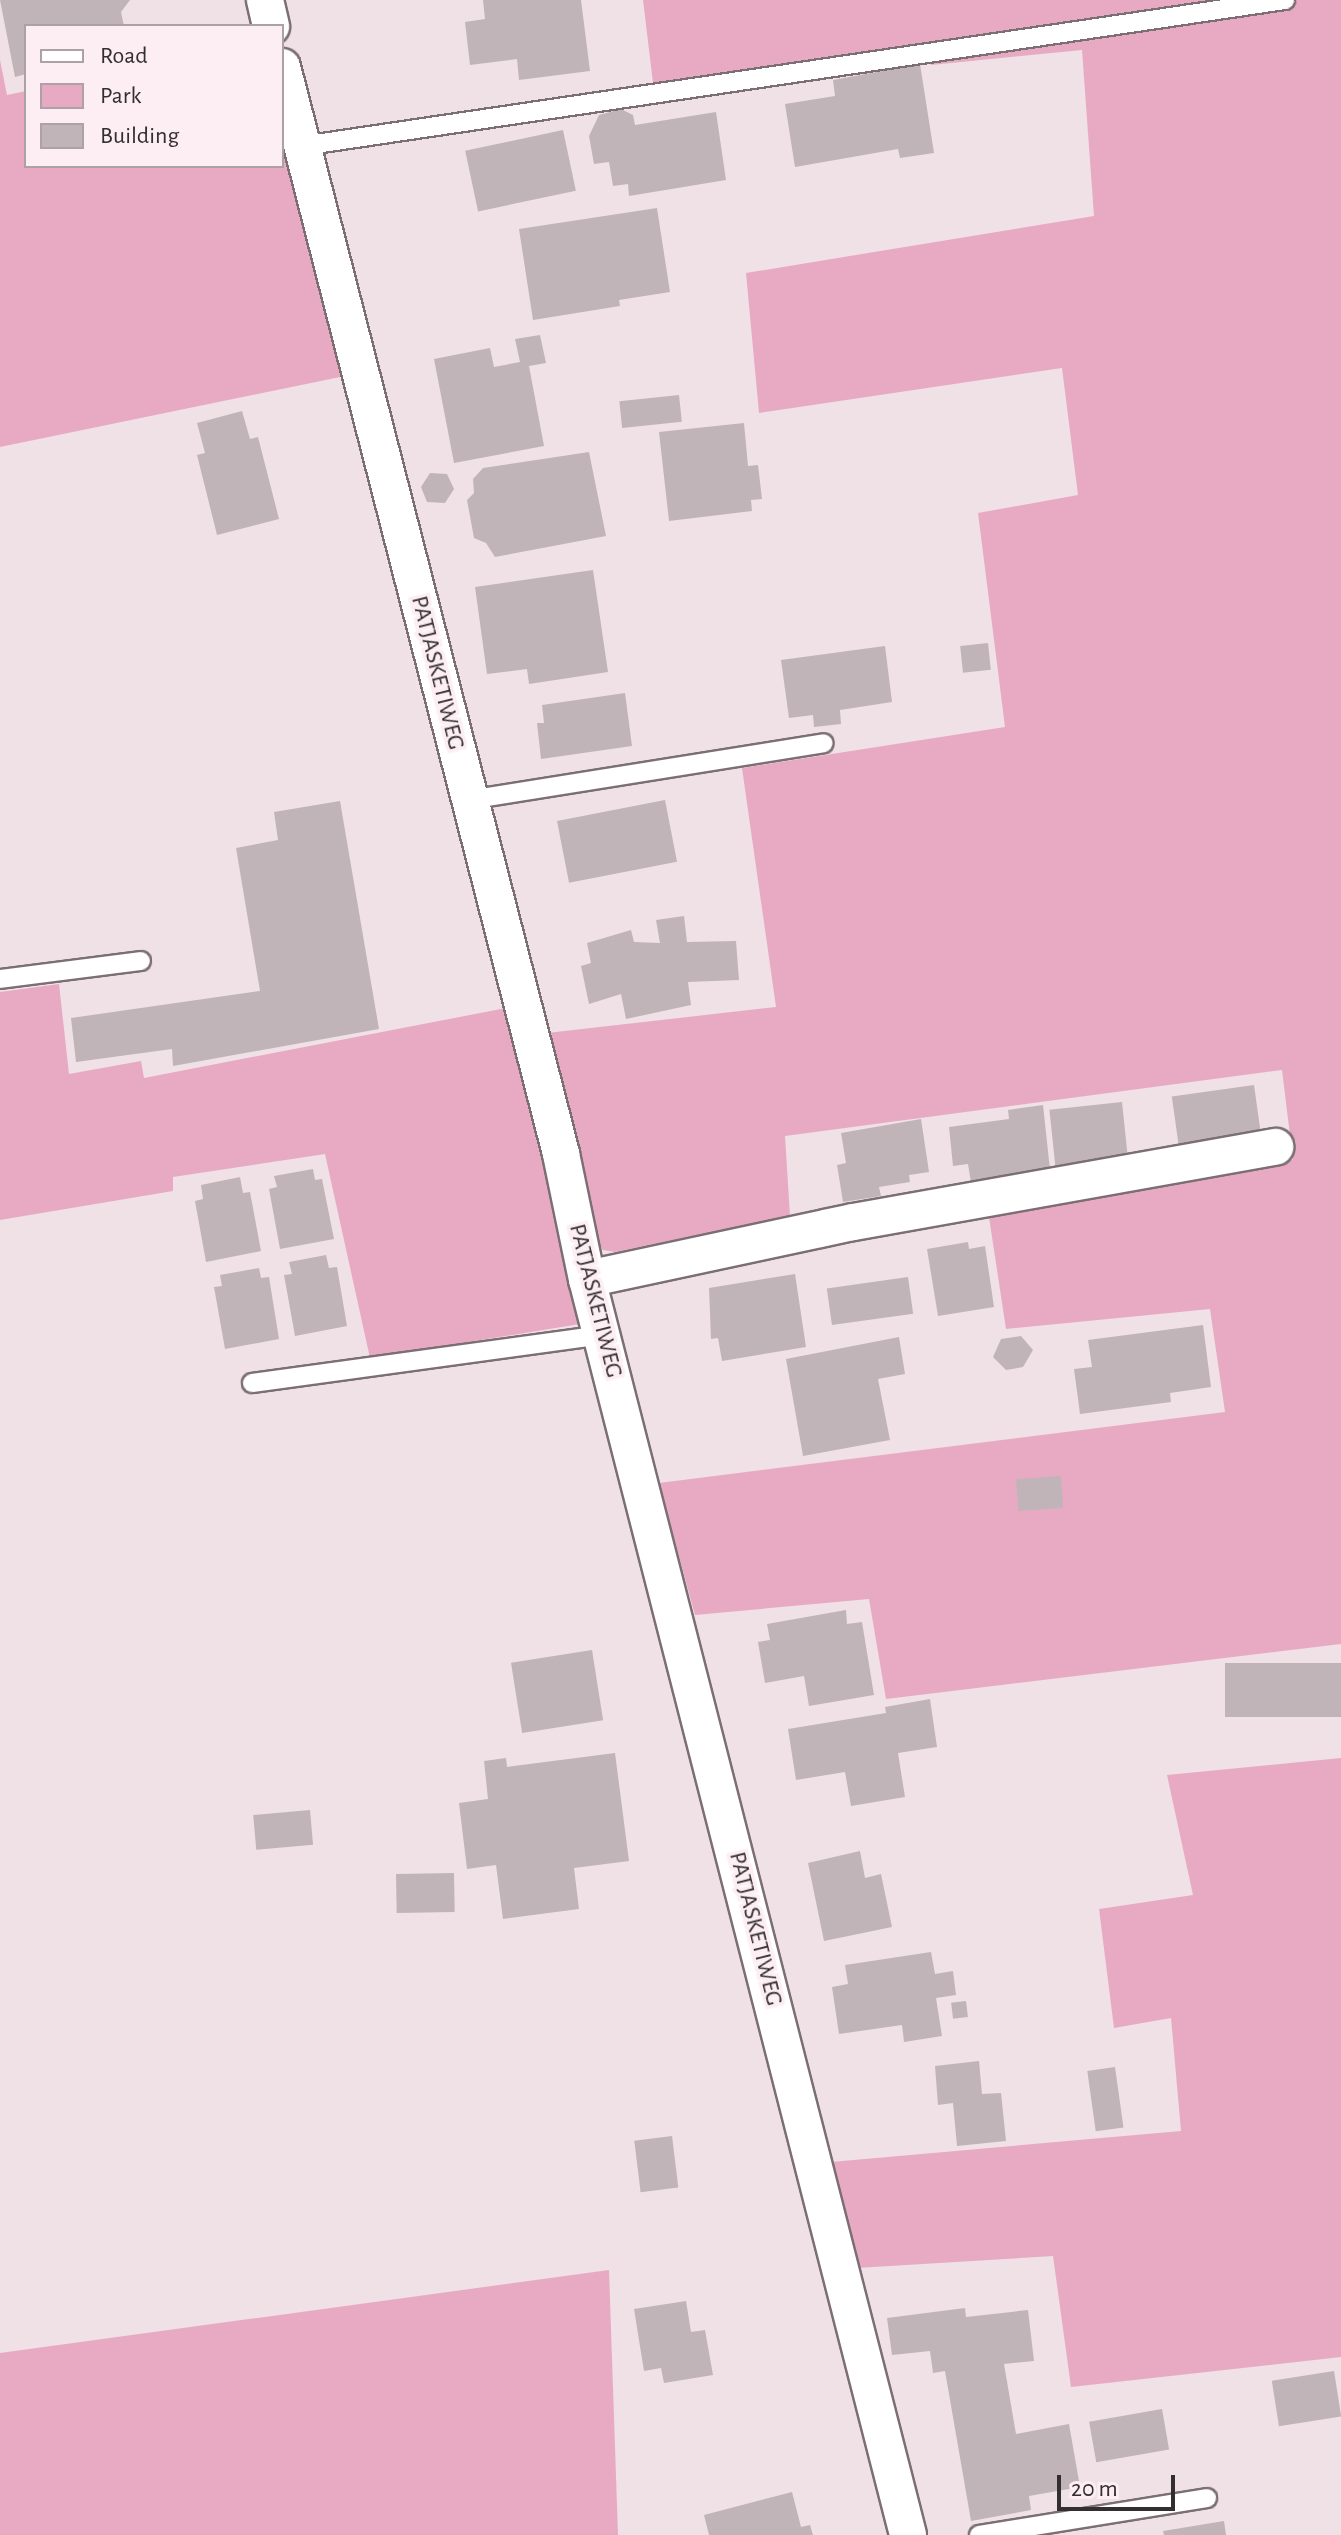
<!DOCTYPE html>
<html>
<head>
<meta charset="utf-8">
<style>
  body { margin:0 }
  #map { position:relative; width:1341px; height:2535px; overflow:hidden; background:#efe1e6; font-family:"Alegreya Sans",sans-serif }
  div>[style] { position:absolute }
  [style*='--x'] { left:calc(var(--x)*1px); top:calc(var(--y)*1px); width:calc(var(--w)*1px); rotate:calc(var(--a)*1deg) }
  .green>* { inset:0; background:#e8aac3 }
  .building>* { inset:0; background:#c1b4b9; transform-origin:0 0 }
  .roads { filter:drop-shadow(2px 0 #7b6f73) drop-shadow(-2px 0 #7b6f73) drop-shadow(0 2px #7b6f73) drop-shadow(0 -2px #7b6f73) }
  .service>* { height:18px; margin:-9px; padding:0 9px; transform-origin:9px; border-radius:9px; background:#fff }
  .minor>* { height:36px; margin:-18px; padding:0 18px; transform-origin:18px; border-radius:18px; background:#fff }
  span { translate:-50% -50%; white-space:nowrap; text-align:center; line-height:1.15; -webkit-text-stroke:7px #fceef3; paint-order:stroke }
  .street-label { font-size:24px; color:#332e30 }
  .legend { position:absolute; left:24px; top:24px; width:260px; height:144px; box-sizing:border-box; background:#fceef3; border:2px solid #aca1a5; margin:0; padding:10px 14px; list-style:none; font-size:24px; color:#332e30 }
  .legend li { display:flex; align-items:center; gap:16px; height:40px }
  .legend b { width:40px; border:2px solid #aca1a5 }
  .scale { position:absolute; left:1057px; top:2475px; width:118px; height:36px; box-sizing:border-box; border:4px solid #332e30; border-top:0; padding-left:10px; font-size:24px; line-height:28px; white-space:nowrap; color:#332e30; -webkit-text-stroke:6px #fceef3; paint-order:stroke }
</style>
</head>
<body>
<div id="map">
  <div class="green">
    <i style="clip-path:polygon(643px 0,1341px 0,1341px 1644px,886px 1699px,869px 1599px,695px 1615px,659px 1483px,1225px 1412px,1210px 1309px,1006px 1329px,987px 1204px,1293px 1160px,1282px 1070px,785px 1136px,790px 1216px,615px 1252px,603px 1250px,596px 1242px,538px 1034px,776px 1007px,742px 768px,1005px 727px,978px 513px,1078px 495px,1062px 368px,759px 413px,746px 273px,1094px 216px,1082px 50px,931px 65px,928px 44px,653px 83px)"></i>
    <i style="clip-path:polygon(0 60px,7px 95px,26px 91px,26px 166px,282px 166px,282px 129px,345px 376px,0 447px)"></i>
    <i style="clip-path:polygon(59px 984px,69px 1074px,141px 1061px,144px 1078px,506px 1008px,586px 1323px,370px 1358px,325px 1154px,173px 1177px,173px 1191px,0 1220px,0 992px)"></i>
    <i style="clip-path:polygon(1341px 1758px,1341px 2357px,1071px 2387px,1053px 2256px,857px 2268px,831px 2162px,1181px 2131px,1171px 2018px,1114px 2028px,1099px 1909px,1193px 1895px,1167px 1775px)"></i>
    <i style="clip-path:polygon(609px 2270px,618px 2535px,0 2535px,0 2353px)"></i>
  </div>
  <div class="building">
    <i style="clip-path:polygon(0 0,130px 0,121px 12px,124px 26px,26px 26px,26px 74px,15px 77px)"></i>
    <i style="clip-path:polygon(483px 0,581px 0,590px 71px,519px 80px,517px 59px,470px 65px,465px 22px,485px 19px)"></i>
    <i style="clip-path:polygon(920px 64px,934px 153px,900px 158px,898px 149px,795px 167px,785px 104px,835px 96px,833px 80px)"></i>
    <i style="clip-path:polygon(621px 109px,633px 115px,635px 125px,716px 112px,726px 180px,629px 196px,628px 184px,613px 186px,609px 162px,594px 164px,589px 136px,599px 115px)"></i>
    <i style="left:563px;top:130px;width:62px;height:100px;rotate:78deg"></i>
    <i style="clip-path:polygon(657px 208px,670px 292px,619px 300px,620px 306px,533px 320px,519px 229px)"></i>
    <i style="clip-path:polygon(540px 335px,546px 363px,529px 366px,544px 446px,454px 463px,434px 359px,490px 348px,494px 367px,520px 362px,515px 339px)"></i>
    <i style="left:679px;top:395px;width:27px;height:60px;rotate:84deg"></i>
    <i style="clip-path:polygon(242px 411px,250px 439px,258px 437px,279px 519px,217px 535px,197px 455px,205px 453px,197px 423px)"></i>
    <i style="clip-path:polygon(744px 423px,748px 466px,758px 465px,762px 499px,751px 500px,752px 511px,669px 521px,659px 432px)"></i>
    <i style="clip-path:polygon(589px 452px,606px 536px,495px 557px,486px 543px,474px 538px,467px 500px,474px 493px,473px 479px,483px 468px)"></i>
    <i style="clip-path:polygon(430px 473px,447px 474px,454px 489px,445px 503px,427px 502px,421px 487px)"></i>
    <i style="clip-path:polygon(593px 570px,608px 672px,529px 684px,527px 669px,487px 674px,475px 587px)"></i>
    <i style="left:988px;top:643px;width:27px;height:28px;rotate:84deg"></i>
    <i style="clip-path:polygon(885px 646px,892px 702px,840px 710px,841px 724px,814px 727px,813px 715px,789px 718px,781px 660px)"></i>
    <i style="clip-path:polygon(625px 693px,632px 746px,541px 759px,537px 723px,544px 723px,542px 705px)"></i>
    <i style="left:665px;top:800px;width:63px;height:110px;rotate:79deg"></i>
    <i style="clip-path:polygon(340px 801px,379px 1029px,173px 1066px,172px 1049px,76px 1062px,71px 1018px,260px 991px,236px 848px,278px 840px,274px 812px)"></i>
    <i style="clip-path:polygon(684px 916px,687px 942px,736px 941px,739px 980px,688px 982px,691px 1005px,626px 1019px,621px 994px,589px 1004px,581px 966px,591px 963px,587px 943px,631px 930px,634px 942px,660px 943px,656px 920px)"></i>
    <i style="left:1254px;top:1085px;width:52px;height:83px;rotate:82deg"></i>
    <i style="left:1122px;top:1102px;width:59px;height:73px;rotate:84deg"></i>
    <i style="clip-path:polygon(1043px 1105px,1051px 1179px,972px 1189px,968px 1164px,953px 1166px,949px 1127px,1009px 1119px,1008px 1110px)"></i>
    <i style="clip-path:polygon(921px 1119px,929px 1172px,909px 1175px,910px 1182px,879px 1187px,881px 1196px,843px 1202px,837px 1165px,846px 1163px,841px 1133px)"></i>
    <i style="clip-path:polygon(313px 1169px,315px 1180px,322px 1179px,334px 1239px,280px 1249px,269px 1189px,277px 1187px,274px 1176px)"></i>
    <i style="clip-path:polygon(240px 1177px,243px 1193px,250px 1192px,261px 1251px,206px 1262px,195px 1201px,203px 1199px,201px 1185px)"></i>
    <i style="clip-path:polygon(968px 1242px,969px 1249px,985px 1246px,994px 1307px,938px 1316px,927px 1249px)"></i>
    <i style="clip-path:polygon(326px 1255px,329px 1268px,337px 1267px,347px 1326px,295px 1336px,284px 1275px,292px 1274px,289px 1262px)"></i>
    <i style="clip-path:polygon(259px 1268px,261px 1278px,269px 1277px,279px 1339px,225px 1349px,214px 1287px,222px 1286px,220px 1275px)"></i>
    <i style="clip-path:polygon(795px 1274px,806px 1347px,722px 1361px,718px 1338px,711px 1339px,709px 1288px)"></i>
    <i style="left:908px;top:1277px;width:37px;height:82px;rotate:82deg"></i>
    <i style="clip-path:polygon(1203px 1325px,1211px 1387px,1170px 1393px,1171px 1402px,1080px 1414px,1074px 1369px,1092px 1367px,1088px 1340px)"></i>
    <i style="clip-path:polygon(1021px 1336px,1033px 1350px,1023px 1367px,1006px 1370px,993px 1357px,1001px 1339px)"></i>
    <i style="clip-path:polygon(899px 1337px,905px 1374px,878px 1379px,890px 1440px,803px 1456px,786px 1359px)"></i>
    <i style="left:1061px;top:1476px;width:32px;height:45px;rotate:86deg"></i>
    <i style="clip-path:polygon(846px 1610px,847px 1624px,862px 1622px,874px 1695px,809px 1706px,804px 1676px,765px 1683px,758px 1642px,770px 1640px,767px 1624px)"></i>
    <i style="left:592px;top:1650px;width:71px;height:82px;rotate:81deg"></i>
    <i style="left:1341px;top:1663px;width:54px;height:116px;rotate:90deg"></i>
    <i style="clip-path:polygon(930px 1699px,937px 1747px,898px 1753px,905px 1797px,851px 1806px,845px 1772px,796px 1780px,788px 1729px,886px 1713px,885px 1707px)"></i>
    <i style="clip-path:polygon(615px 1753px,629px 1861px,574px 1868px,579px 1909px,503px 1919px,496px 1865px,467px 1869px,459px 1803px,488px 1799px,484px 1761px,506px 1758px,507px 1767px)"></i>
    <i style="left:310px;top:1810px;width:35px;height:57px;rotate:85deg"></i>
    <i style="clip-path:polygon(860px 1851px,865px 1878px,881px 1874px,892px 1927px,824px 1941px,808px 1863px)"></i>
    <i style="left:454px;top:1873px;width:39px;height:58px;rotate:89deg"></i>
    <i style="clip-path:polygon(931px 1952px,935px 1974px,953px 1971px,956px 1995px,936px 1998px,942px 2036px,904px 2042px,902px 2025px,839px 2034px,832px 1987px,848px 1984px,845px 1965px)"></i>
    <i style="left:966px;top:2001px;width:16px;height:15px;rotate:83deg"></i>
    <i style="clip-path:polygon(979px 2061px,982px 2094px,1001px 2093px,1006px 2141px,957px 2146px,953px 2103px,938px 2105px,935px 2066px)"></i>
    <i style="left:1115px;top:2067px;width:61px;height:28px;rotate:82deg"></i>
    <i style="left:672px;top:2136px;width:52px;height:38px;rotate:83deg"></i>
    <i style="clip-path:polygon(686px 2301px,691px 2332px,705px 2330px,713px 2375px,664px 2383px,661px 2368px,644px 2371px,634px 2309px)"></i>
    <i style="clip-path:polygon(965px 2308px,966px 2317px,1028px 2310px,1034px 2361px,1004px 2364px,1016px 2434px,1069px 2424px,1080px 2487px,1029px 2496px,1031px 2510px,971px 2521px,945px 2371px,933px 2373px,930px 2351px,892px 2355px,887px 2318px)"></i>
    <i style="left:1334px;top:2371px;width:46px;height:63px;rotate:81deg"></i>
    <i style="left:1162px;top:2409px;width:41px;height:74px;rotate:80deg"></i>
    <i style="clip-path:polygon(792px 2492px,801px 2527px,810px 2525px,813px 2535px,709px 2535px,704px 2515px)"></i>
    <i style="clip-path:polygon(1224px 2521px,1226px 2535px,1164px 2535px,1163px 2531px)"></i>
  </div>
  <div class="roads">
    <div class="service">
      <i style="--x:302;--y:146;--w:994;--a:-8.45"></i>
      <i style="--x:469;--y:800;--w:359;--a:-9.1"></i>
      <i style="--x:0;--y:979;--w:142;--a:-7.3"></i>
      <i style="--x:252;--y:1383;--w:354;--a:-7.8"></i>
      <i style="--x:979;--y:2535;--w:231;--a:-9.2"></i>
    </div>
    <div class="minor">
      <i style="--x:265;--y:0;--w:27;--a:77"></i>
      <i style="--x:282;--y:67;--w:1122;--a:75.6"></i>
      <i style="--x:561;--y:1154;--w:128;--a:78.3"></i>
      <i style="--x:587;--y:1279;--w:1296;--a:75.66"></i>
      <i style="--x:587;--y:1279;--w:272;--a:-12.1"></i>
      <i style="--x:853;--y:1222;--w:429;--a:-10.1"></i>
    </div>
  </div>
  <div class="street-label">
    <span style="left:437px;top:673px;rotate:76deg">PATJASKETIWEG</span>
    <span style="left:595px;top:1301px;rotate:76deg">PATJASKETIWEG</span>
    <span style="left:755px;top:1929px;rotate:76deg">PATJASKETIWEG</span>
  </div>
  <ul class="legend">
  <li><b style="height:10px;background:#fff"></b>Road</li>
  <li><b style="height:22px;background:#e8aac3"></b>Park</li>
  <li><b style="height:22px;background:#c1b4b9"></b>Building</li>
  </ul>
  <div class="scale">20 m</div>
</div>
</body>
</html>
